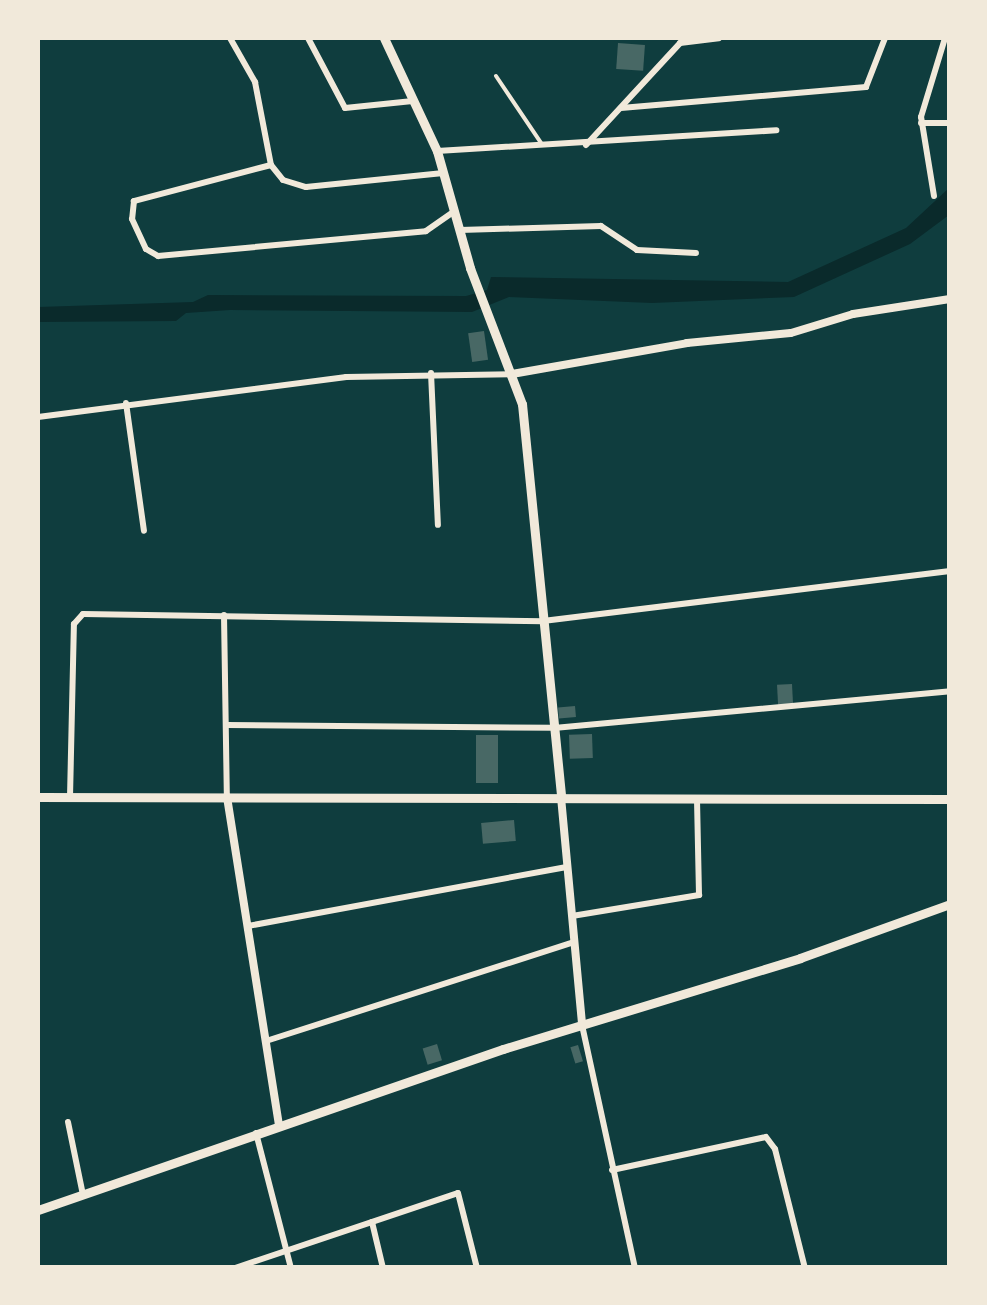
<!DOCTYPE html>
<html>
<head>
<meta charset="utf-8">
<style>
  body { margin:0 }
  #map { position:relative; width:987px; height:1305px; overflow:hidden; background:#0f3d3e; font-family:Manrope,sans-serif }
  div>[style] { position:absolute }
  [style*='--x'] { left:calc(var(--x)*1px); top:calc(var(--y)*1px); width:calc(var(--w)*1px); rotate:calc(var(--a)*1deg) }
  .water>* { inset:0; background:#0a2a2b }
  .building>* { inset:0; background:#486865; transform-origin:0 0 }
  .service>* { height:4px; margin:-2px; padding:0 2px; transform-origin:2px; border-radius:2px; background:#f1e9da }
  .minor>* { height:6px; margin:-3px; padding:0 3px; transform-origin:3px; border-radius:3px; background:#f1e9da }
  .tertiary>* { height:8px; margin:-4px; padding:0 4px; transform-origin:4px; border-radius:4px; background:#f1e9da }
  .secondary>* { height:9px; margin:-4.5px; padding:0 4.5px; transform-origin:4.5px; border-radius:4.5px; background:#f1e9da }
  span { translate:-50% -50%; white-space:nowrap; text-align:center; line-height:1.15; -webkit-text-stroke:9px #f1e9da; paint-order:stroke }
  .frame { position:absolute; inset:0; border:40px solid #f1e9da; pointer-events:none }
</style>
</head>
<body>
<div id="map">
  <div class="water">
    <i style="clip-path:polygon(949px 188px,949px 215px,910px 244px,794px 297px,652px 303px,509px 297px,472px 312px,230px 310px,186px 313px,176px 321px,38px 322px,38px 307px,193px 302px,208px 295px,466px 296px,487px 290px,491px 277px,788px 282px,906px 228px)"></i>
  </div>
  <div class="building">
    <i style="left:618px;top:43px;width:27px;height:26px;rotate:4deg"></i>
    <i style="left:484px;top:331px;width:29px;height:16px;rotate:82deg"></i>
    <i style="left:792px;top:684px;width:20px;height:15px;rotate:87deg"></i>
    <i style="left:575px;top:706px;width:11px;height:17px;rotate:85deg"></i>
    <i style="left:592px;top:734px;width:24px;height:23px;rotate:88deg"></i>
    <i style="left:476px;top:735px;width:22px;height:48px"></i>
    <i style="left:514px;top:820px;width:21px;height:33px;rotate:85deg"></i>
    <i style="left:437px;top:1044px;width:17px;height:15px;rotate:73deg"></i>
    <i style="left:578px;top:1045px;width:17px;height:8px;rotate:73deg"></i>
  </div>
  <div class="service">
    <i style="--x:496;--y:76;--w:81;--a:56.1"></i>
  </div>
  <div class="minor">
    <i style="--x:230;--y:38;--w:51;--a:60.4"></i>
    <i style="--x:255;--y:82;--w:85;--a:79.1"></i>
    <i style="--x:271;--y:165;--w:19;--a:51"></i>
    <i style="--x:283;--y:180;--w:24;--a:17"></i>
    <i style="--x:306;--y:187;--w:138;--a:-5.8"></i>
    <i style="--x:308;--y:38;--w:79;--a:62.1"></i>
    <i style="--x:345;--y:108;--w:68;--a:-5.9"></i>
    <i style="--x:621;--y:108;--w:246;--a:-4.9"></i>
    <i style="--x:866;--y:87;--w:53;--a:-68.8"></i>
    <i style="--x:921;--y:123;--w:29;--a:0"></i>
    <i style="--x:586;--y:145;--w:139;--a:-47.3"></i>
    <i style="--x:680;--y:43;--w:39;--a:-7"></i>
    <i style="--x:437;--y:151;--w:340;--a:-3.5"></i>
    <i style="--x:271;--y:165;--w:142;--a:165.3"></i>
    <i style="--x:134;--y:201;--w:18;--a:96"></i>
    <i style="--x:132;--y:219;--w:33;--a:65"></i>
    <i style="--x:146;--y:249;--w:14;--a:30"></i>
    <i style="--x:158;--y:256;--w:269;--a:-5.3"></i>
    <i style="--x:426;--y:231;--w:35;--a:-35"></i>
    <i style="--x:934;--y:196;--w:80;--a:-99.3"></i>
    <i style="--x:921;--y:117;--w:83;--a:-73.1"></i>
    <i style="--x:460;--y:230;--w:141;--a:-1.6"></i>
    <i style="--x:601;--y:226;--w:43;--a:33.7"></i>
    <i style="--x:637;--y:250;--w:59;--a:2.9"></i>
    <i style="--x:431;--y:373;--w:152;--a:87.4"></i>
    <i style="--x:126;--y:403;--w:129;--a:82"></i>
    <i style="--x:38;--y:417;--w:311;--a:-7.4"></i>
    <i style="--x:346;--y:377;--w:166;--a:-1"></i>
    <i style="--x:224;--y:615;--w:182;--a:89.1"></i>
    <i style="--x:227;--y:725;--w:327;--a:0.5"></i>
    <i style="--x:554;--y:728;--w:398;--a:-5.3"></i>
    <i style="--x:70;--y:797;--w:173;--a:-88.7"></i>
    <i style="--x:74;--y:624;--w:13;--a:-48"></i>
    <i style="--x:83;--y:614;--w:460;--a:0.9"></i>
    <i style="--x:543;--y:621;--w:410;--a:-7"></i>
    <i style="--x:572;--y:916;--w:129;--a:-9.4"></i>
    <i style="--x:699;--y:895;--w:97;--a:-91.2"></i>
    <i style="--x:248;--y:926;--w:324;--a:-10.5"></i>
    <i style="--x:582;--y:1025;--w:249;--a:77.7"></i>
    <i style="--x:266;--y:1041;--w:324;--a:-17.8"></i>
    <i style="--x:68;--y:1122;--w:75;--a:78.4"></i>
    <i style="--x:256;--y:1133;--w:139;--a:75.5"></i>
    <i style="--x:612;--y:1170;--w:157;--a:-12.1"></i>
    <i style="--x:766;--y:1137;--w:15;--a:53"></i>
    <i style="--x:775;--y:1149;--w:123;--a:75.9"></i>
    <i style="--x:372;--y:1222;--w:47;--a:76.6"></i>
    <i style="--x:235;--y:1268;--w:235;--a:-18.6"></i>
    <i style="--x:458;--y:1193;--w:77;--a:75.8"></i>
  </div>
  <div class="tertiary">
    <i style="--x:512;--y:374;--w:178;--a:-10"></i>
    <i style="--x:687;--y:343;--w:104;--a:-5.5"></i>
    <i style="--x:791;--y:333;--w:65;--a:-17"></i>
    <i style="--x:853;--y:314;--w:98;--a:-8.8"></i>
    <i style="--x:227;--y:797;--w:332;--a:81"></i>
    <i style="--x:561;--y:797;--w:229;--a:84.7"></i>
  </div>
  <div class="secondary">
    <i style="--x:384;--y:38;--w:125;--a:64.9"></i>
    <i style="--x:437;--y:151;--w:122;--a:74.2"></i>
    <i style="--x:470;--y:268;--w:146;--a:69.1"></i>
    <i style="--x:522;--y:404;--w:395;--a:84.3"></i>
    <i style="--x:38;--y:797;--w:912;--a:0.13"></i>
    <i style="--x:38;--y:1210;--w:492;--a:-19.1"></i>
    <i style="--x:503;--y:1049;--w:311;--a:-17"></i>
    <i style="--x:800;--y:958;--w:159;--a:-19.8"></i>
  </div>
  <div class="frame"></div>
</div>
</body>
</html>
